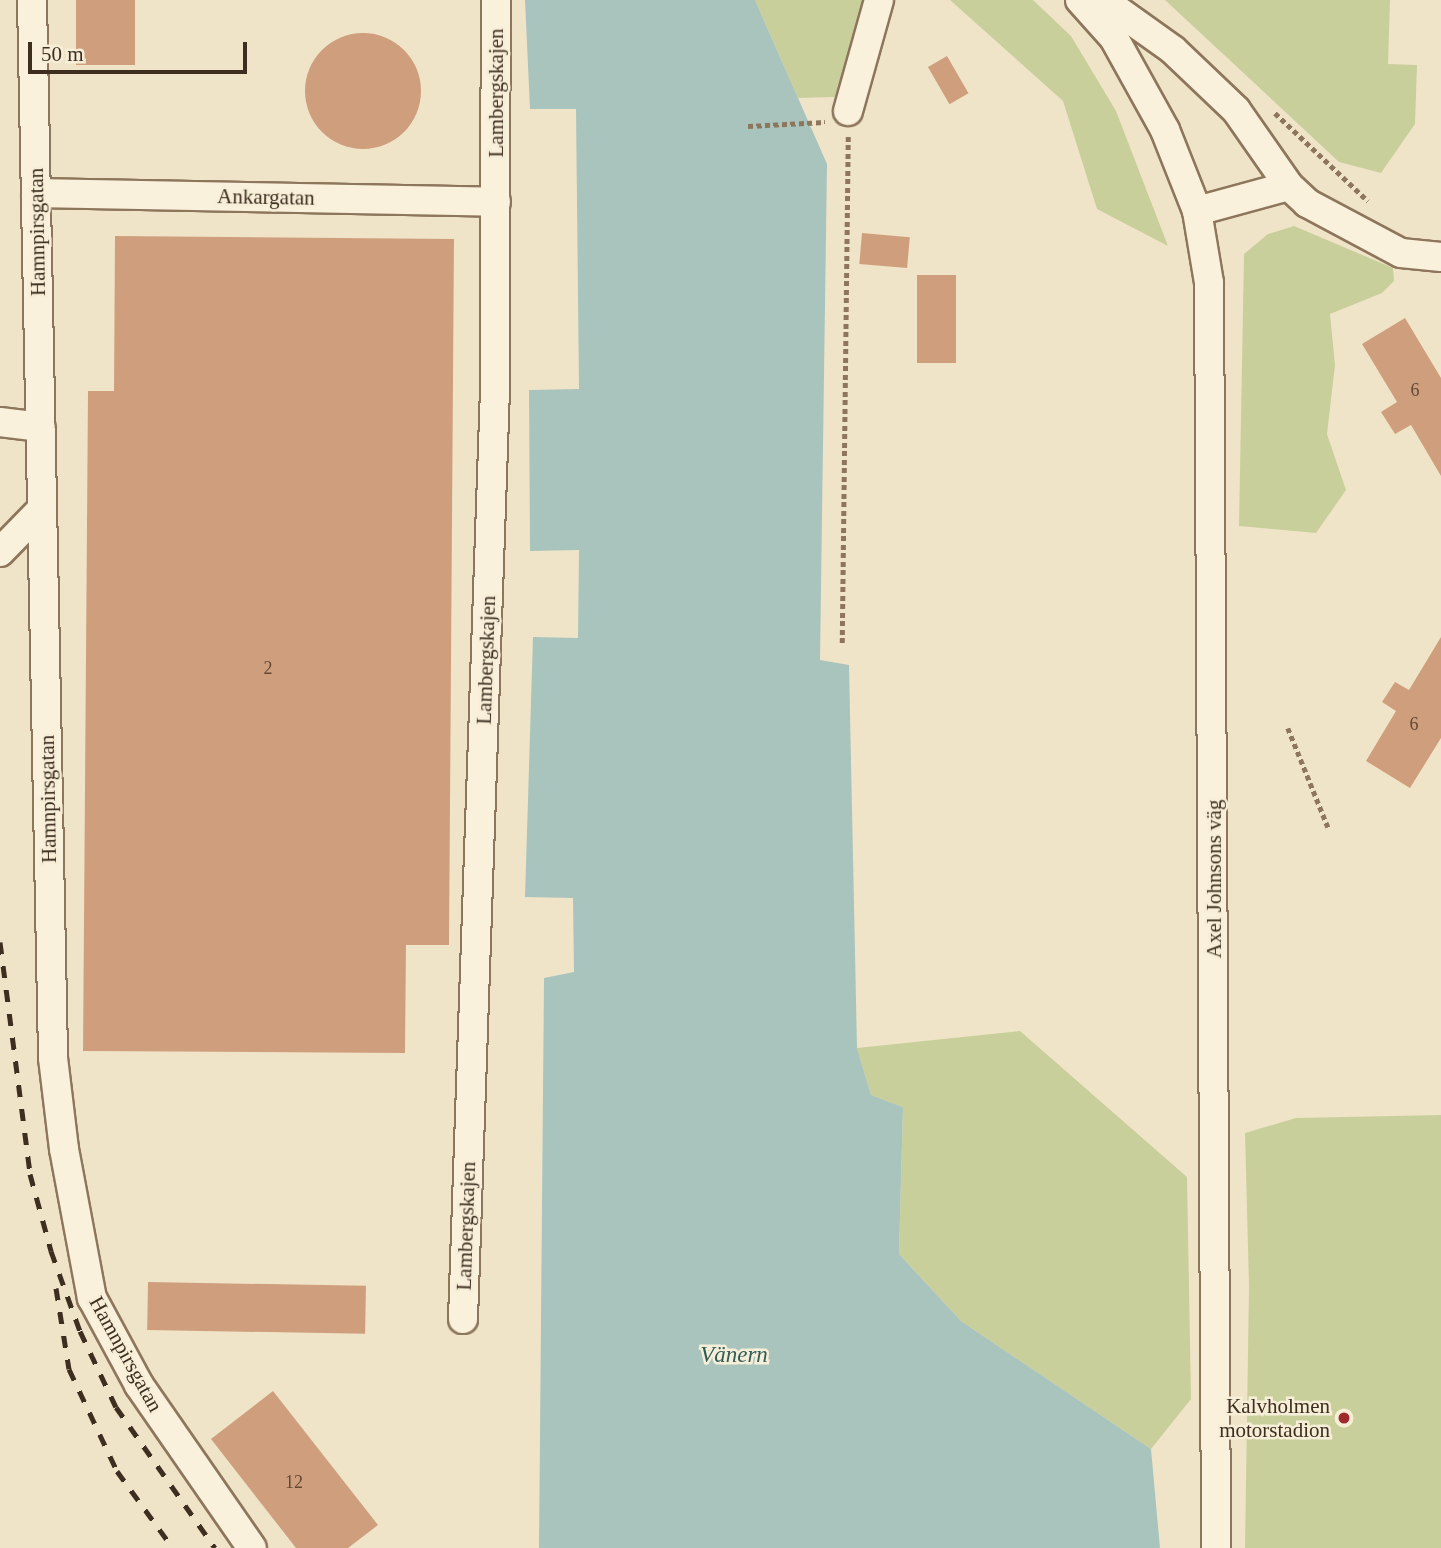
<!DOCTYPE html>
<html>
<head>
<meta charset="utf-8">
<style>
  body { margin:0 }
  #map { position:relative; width:1441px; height:1548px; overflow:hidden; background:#f0e4c8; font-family:"Times New Roman",serif }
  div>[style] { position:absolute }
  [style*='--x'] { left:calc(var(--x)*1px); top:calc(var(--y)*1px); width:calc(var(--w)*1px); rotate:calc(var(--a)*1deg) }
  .green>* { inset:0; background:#c9cf9b }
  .water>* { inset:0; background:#a9c4bc }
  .building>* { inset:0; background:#cf9f7d; transform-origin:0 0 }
  .round { border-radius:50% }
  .path>* { height:4.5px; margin-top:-2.25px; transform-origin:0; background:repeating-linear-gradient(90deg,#8d765c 0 5px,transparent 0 8.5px) }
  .roads { filter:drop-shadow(2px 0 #8d765c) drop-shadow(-2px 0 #8d765c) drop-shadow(0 2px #8d765c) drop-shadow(0 -2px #8d765c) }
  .minor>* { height:28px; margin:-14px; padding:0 14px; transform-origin:14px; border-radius:14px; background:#faf1dc }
  .rail>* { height:5px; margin-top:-2.5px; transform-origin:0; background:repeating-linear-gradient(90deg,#3d2e20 0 12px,transparent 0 24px) }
  .dots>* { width:19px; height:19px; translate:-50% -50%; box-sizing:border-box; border:4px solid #f7eed8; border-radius:50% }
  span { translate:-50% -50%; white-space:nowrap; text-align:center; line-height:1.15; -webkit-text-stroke:5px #f7eed8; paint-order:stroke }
  .number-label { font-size:18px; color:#624a37 }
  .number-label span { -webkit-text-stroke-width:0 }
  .street-label { font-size:21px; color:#3d2e20 }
  .poi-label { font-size:21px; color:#3d2e20 }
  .right { translate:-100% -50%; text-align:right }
  .water-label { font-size:23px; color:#2f5d5a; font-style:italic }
  .scale { position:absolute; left:28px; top:42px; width:219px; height:32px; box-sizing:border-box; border:4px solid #3d2e20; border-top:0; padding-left:9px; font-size:21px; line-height:24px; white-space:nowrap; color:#3d2e20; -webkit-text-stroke:5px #f7eed8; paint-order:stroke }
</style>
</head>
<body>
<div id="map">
  <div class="green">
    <i style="clip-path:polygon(755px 0,866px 0,835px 97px,798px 98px)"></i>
    <i style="clip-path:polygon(950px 0,1033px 0,1071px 36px,1116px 111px,1168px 246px,1097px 209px,1063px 101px)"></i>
    <i style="clip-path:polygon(1165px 0,1390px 0,1388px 64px,1417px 65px,1415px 124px,1381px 173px,1339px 162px)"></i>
    <i style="clip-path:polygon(1294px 226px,1393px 268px,1394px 281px,1382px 293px,1330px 314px,1335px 365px,1327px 434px,1346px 490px,1316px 533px,1239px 526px,1244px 254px,1268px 234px)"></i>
    <i style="clip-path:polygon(1020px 1031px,1187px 1177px,1191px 1399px,1151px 1449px,961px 1321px,899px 1254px,903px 1107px,871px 1095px,857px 1048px)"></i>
    <i style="clip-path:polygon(1441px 1115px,1441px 1548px,1245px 1548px,1249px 1286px,1245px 1133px,1296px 1118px)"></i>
  </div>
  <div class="water">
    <i style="clip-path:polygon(525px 0,755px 0,827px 164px,820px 660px,849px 665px,857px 1048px,871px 1095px,903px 1107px,899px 1254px,961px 1321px,1151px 1449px,1160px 1548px,539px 1548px,544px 978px,574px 972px,573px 898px,525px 897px,533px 637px,578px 638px,579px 550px,530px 551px,529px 390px,579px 389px,576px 109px,530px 109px)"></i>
  </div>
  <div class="building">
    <i style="left:76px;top:0;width:59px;height:65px"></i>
    <i class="round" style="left:305px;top:33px;width:116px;height:116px"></i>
    <i style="left:947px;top:56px;width:43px;height:22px;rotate:60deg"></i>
    <i style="left:862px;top:233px;width:48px;height:31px;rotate:5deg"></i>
    <i style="clip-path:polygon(115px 236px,454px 239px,449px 945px,406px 945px,405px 1053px,83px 1051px,88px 391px,114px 391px)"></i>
    <i style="left:917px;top:275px;width:39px;height:88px"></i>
    <i style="clip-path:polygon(1405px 318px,1441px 378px,1441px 476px,1411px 425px,1395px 434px,1381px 412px,1397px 402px,1362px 344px)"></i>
    <i style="clip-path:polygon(1441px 637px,1441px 738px,1410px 788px,1366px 761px,1396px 711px,1382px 702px,1395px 682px,1409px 690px)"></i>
    <i style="left:148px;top:1282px;width:218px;height:48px;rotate:1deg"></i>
    <i style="clip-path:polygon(273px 1391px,378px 1525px,348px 1548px,296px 1548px,211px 1439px)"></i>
  </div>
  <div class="path">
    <i style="--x:1275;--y:113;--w:128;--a:43.4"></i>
    <i style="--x:748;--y:126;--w:77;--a:-3"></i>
    <i style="--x:842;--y:643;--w:507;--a:-89.32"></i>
    <i style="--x:1288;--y:728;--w:107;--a:68"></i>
  </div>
  <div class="roads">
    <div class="minor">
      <i style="--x:32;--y:0;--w:1058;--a:88.86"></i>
      <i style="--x:53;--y:1058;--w:92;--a:83.1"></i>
      <i style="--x:64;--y:1149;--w:152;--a:79.4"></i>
      <i style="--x:92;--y:1298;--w:99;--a:61.6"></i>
      <i style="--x:139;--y:1385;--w:198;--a:55.3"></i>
      <i style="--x:1080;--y:0;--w:51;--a:48.2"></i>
      <i style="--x:1114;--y:38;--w:105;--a:61"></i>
      <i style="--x:1165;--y:130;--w:87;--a:68.4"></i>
      <i style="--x:1197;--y:211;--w:73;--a:80.5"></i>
      <i style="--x:1209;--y:283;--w:1265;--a:89.68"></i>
      <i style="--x:1103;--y:0;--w:86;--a:35.5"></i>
      <i style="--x:1173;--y:50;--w:87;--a:43.6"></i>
      <i style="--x:1236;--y:110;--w:93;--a:55.1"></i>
      <i style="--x:1289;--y:186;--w:25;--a:43"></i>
      <i style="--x:1307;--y:203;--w:106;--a:28"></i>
      <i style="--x:1401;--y:253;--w:40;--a:5.7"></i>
      <i style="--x:848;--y:111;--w:115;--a:-74.4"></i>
      <i style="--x:36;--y:193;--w:460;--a:1.1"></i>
      <i style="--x:1197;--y:211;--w:95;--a:-15.2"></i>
      <i style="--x:0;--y:422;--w:41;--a:7"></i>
      <i style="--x:0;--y:552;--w:60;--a:-45.7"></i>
      <i style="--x:463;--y:1319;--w:929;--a:-88.03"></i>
      <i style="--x:495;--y:391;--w:391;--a:-89.9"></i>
    </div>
  </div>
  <div class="rail">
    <i style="--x:0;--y:942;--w:234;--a:82.6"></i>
    <i style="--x:30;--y:1174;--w:80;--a:74.7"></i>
    <i style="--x:51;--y:1251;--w:85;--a:70.1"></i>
    <i style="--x:80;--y:1331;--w:84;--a:64.7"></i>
    <i style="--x:116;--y:1407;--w:172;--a:54.9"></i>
    <i style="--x:56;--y:1288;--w:82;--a:80.9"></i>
    <i style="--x:69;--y:1369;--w:113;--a:64.8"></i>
    <i style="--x:117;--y:1471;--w:95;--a:54"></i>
  </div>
  <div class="dots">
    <i style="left:1344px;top:1418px;background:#9e2a2b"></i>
  </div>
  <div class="number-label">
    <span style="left:1415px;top:390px">6</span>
    <span style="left:268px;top:668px">2</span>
    <span style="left:1414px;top:724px">6</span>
    <span style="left:294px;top:1482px">12</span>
  </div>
  <div class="street-label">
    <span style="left:496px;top:93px;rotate:-90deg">Lambergskajen</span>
    <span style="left:266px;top:197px;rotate:1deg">Ankargatan</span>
    <span style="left:37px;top:232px;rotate:-91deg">Hamnpirsgatan</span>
    <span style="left:486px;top:660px;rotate:-88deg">Lambergskajen</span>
    <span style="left:48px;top:799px;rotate:-91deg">Hamnpirsgatan</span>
    <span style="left:1214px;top:879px;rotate:-90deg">Axel Johnsons väg</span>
    <span style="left:466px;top:1226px;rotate:-88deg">Lambergskajen</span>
    <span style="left:126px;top:1354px;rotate:61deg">Hamnpirsgatan</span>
  </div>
  <div class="poi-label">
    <span class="right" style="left:1330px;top:1418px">Kalvholmen<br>motorstadion</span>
  </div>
  <div class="water-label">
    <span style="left:734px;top:1355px">Vänern</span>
  </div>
  <div class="scale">50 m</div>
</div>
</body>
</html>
